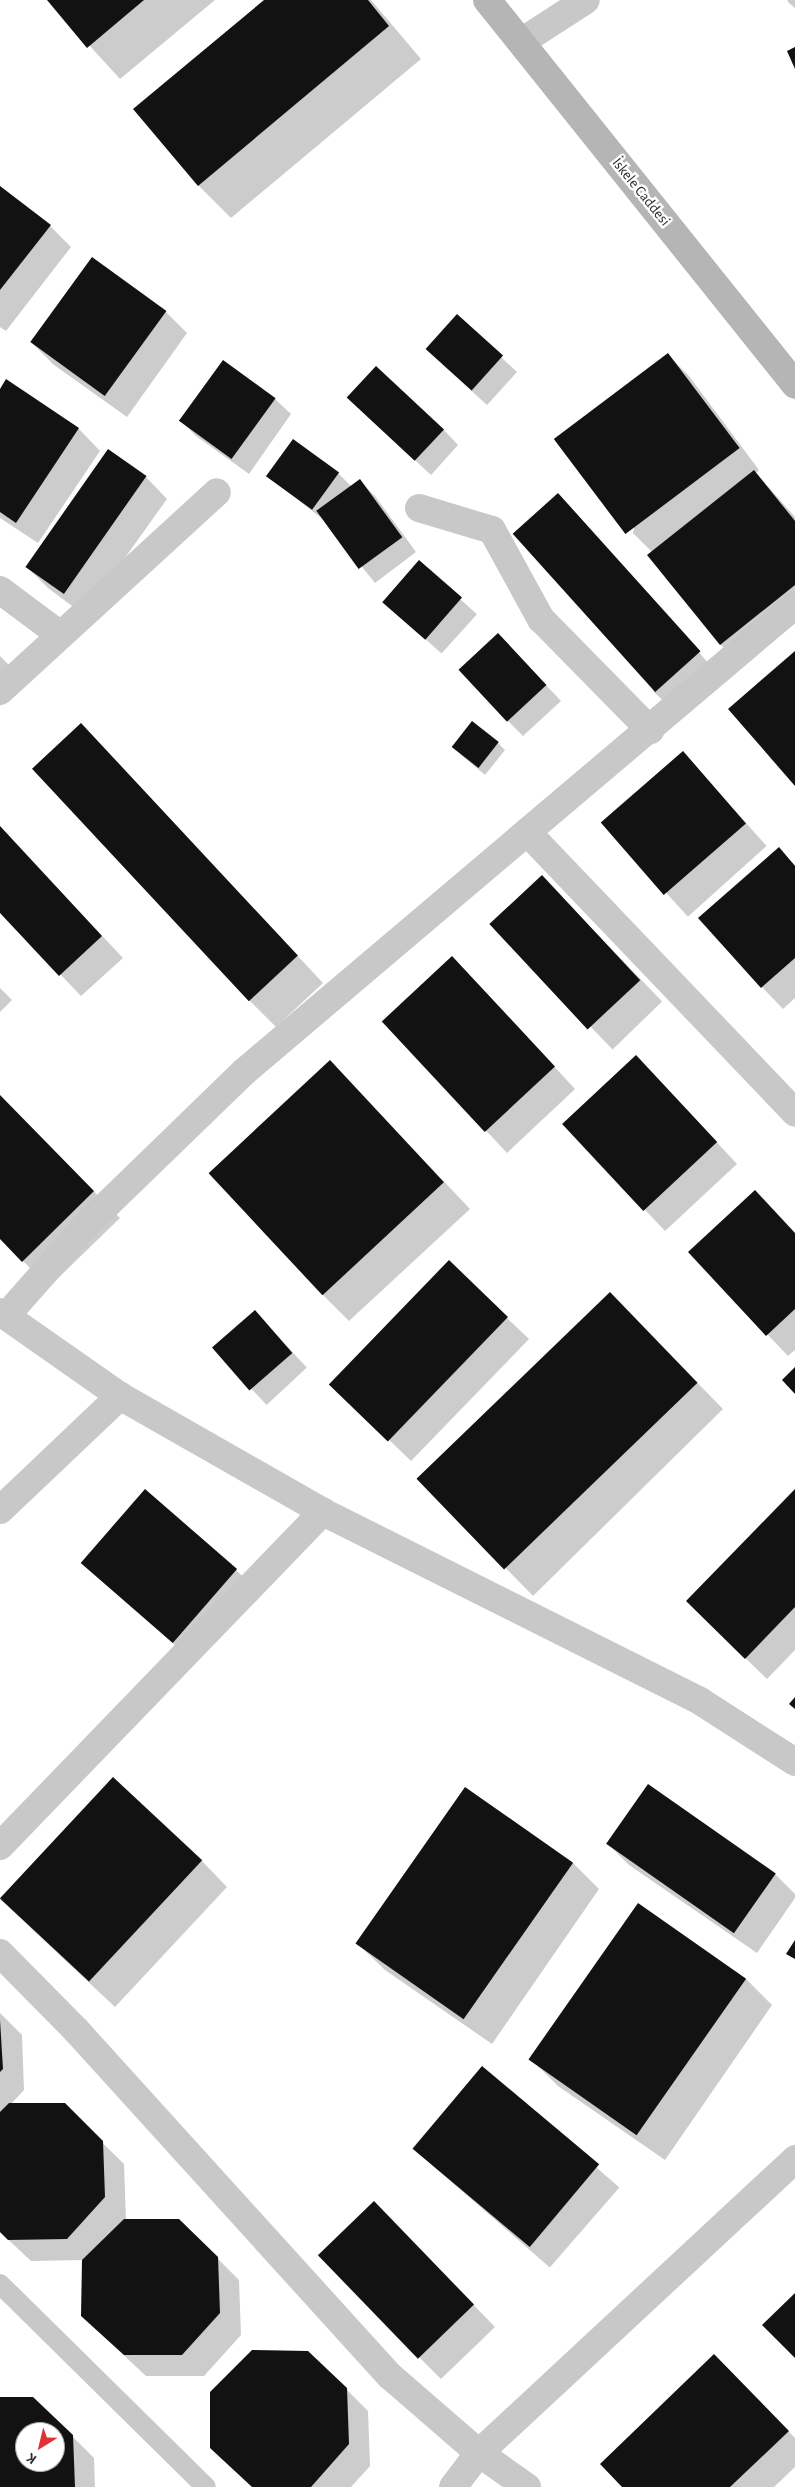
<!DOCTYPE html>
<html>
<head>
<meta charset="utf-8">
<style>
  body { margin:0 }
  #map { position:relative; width:795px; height:2487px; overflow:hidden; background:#fff; font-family:"Alegreya Sans",sans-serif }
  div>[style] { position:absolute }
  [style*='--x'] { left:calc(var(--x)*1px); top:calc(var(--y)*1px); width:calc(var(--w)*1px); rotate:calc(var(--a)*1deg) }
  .shadow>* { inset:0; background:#0003; transform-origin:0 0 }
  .building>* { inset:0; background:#121212; transform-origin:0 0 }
  .lane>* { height:20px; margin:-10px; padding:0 10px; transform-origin:10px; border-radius:10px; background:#c8c8c8 }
  .street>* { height:28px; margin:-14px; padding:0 14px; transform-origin:14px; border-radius:14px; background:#c8c8c8 }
  .secondary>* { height:28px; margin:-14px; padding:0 14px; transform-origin:14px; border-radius:14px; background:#b5b5b5 }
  span { translate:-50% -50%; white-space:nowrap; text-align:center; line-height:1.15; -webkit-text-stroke:5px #fff; paint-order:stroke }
  .street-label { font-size:15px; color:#2b2b2b }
  .north { position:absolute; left:15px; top:2422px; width:50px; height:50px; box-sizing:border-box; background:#fff; border:1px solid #aaa; border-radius:50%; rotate:216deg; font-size:14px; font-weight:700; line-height:20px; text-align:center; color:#2b2b2b }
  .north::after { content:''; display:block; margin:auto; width:18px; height:22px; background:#de3233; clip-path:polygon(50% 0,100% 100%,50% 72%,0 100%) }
</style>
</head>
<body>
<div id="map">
  <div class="shadow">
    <i style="clip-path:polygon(48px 0,215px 0,120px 79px)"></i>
    <i style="clip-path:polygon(266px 0,371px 0,421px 59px,231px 218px,198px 185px)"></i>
    <i style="clip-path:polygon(787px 0,795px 0,795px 8px,789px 3px)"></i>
    <i style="clip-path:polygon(0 187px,50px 226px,71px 247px,6px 331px,0 327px)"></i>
    <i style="clip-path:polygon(166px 312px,187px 333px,127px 417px,54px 365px,32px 343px)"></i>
    <i style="clip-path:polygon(457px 316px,517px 372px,487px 405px,442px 364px)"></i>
    <i style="clip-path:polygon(668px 355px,689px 376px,759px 470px,756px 473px,795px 517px,795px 623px,742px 665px,720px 644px,652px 552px,633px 533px)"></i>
    <i style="clip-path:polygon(223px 361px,275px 399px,291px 414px,249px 474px,196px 436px,181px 421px)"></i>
    <i style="clip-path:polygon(7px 381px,79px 429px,100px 451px,38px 543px,0 518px,0 391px)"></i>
    <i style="clip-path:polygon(364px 413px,443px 429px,458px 445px,431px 475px)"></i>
    <i style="clip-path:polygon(109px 451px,146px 477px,167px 499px,84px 615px,48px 588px,27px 567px)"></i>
    <i style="clip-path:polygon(338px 473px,352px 487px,360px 481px,375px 496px,416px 552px,375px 583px,325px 521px,268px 476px)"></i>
    <i style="clip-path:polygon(558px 494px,719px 675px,676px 713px,654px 692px)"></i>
    <i style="left:419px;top:562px;width:78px;height:53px;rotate:42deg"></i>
    <i style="clip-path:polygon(513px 650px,561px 701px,523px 736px,508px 721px)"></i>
    <i style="clip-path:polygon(0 656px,23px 679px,0 706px)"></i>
    <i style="clip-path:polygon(81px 724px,323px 983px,276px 1027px,250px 1001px)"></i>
    <i style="clip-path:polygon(498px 743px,505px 750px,485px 775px,460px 754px)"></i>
    <i style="left:683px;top:753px;width:125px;height:106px;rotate:48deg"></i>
    <i style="clip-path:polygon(0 827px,123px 958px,81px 996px,0 911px)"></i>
    <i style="clip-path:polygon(778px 849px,795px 865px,795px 998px,783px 1009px,762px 987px)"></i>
    <i style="left:542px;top:877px;width:173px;height:69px;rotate:46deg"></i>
    <i style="clip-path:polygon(474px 980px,575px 1089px,507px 1153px,384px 1022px)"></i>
    <i style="clip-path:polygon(0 988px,12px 1000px,0 1012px)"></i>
    <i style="clip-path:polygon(330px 1061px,470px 1209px,349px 1321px,323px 1295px)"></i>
    <i style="clip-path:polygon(657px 1078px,737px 1164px,665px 1231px,564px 1124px)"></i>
    <i style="clip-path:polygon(0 1096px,120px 1218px,49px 1287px,0 1238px)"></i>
    <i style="clip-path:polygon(795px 1233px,795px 1350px,788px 1356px,689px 1252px)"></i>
    <i style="left:255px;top:1312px;width:76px;height:55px;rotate:47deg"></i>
    <i style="clip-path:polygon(507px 1318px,529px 1339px,411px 1461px,353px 1405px)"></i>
    <i style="clip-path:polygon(636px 1320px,723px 1409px,533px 1596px,420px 1480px)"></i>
    <i style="clip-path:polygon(795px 1490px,795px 1650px,767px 1679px,709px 1623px)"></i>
    <i style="clip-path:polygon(83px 1563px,236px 1570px,258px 1591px,195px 1663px)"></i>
    <i style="clip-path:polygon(608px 1844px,775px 1874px,795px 1894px,795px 1898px,757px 1953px,629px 1865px)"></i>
    <i style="clip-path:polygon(201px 1860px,227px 1887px,115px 2007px,1px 1900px)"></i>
    <i style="clip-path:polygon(573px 1863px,599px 1889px,492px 2044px,385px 1970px,358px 1944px)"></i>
    <i style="clip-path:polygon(746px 1979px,772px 2005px,665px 2160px,558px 2086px,532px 2060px)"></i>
    <i style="clip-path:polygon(0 2013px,22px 2035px,24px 2090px,11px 2104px,64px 2105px,124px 2164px,126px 2220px,179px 2220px,239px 2280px,241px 2335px,204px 2376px,146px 2376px,82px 2316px,83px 2260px,31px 2261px,0 2232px)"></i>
    <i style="left:482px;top:2068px;width:182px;height:106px;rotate:41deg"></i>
    <i style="clip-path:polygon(395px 2224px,495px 2327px,441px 2379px,420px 2358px)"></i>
    <i style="clip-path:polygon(735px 2377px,795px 2438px,795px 2467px,774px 2487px,624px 2487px)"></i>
    <i style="clip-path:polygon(346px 2389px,368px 2411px,370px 2466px,351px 2487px,252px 2487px)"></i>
    <i style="clip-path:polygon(evenodd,0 2398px,72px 2436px,94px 2458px,95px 2487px,0 2487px,0 2398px,25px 2432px,55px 2432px,55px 2462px,25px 2462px,25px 2432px)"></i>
  </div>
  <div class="building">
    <i style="clip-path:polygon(47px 0,144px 0,87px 48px)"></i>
    <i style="clip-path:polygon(264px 0,368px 0,389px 26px,198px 186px,133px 109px)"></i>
    <i style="clip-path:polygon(795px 47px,795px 69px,787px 51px)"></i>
    <i style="clip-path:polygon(0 186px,51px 225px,0 290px)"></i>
    <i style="left:92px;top:257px;width:92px;height:105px;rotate:36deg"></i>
    <i style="left:457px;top:314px;width:62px;height:47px;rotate:42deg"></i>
    <i style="left:668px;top:353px;width:119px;height:143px;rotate:53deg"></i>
    <i style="left:223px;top:360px;width:65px;height:75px;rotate:36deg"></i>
    <i style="left:376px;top:366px;width:93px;height:43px;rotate:43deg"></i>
    <i style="clip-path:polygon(6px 379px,79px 428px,16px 523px,0 512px,0 389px)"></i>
    <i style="left:293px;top:439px;width:57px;height:46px;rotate:36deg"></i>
    <i style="left:108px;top:449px;width:47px;height:144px;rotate:35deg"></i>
    <i style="clip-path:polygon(754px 470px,795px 521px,795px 585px,720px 645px,647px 555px)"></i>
    <i style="left:360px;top:479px;width:72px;height:54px;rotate:54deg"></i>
    <i style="left:558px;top:493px;width:213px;height:61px;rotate:48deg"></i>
    <i style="left:419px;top:560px;width:57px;height:56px;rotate:41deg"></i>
    <i style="left:498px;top:633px;width:71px;height:54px;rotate:47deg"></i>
    <i style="clip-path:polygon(795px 651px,795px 786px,728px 709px)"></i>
    <i style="left:472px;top:721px;width:34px;height:33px;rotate:38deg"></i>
    <i style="left:81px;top:723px;width:318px;height:67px;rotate:47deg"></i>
    <i style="left:683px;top:751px;width:96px;height:109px;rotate:49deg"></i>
    <i style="clip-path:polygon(0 826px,102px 936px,59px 976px,0 913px)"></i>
    <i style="clip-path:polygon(779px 847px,795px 866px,795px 958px,761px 988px,698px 918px)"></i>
    <i style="left:542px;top:875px;width:144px;height:72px;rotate:47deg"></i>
    <i style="left:452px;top:956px;width:151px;height:96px;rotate:47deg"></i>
    <i style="left:636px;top:1055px;width:119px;height:101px;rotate:47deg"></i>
    <i style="left:330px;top:1060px;width:167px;height:166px;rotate:47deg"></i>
    <i style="clip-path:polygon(0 1095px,94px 1191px,22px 1262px,0 1239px)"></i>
    <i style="clip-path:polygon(755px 1190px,795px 1233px,795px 1309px,766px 1336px,688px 1252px)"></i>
    <i style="left:449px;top:1260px;width:82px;height:173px;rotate:44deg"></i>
    <i style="left:610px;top:1292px;width:126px;height:269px;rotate:46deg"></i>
    <i style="left:255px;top:1310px;width:57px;height:57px;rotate:49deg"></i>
    <i style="clip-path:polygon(795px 1367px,795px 1394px,782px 1380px)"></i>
    <i style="left:145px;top:1489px;width:122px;height:98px;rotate:41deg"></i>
    <i style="clip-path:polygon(795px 1489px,795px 1607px,745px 1659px,686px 1601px)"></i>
    <i style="clip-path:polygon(795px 1697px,795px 1709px,789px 1704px)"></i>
    <i style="left:113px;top:1777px;width:122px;height:166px;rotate:43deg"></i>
    <i style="left:648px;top:1784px;width:156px;height:73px;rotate:35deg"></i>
    <i style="left:465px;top:1787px;width:132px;height:191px;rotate:35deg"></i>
    <i style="left:638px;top:1903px;width:132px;height:191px;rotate:35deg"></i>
    <i style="clip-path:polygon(795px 1940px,795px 1959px,786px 1954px)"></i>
    <i style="clip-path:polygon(0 2020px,3px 2069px,0 2072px)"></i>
    <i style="left:482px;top:2066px;width:153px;height:108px;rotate:40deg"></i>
    <i style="clip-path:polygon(9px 2103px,65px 2103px,103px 2141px,105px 2197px,67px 2239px,8px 2240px,0 2232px,0 2112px)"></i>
    <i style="left:374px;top:2201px;width:144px;height:78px;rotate:46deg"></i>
    <i style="clip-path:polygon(124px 2219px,179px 2219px,218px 2257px,220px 2313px,182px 2355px,124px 2355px,81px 2316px,82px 2260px)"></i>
    <i style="clip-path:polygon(795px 2293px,795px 2358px,762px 2325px)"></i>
    <i style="clip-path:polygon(252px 2350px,308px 2351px,347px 2388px,349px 2444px,311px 2487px,252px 2487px,210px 2448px,210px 2392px)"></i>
    <i style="clip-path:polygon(714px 2354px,789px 2431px,730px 2487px,622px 2487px,600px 2464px)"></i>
    <i style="clip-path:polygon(evenodd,0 2397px,33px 2397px,73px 2435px,75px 2487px,0 2487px,0 2397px,25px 2432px,55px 2432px,55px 2462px,25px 2462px,25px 2432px)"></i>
  </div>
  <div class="lane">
    <i style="--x:0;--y:2284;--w:289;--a:44.6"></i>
  </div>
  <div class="street">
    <i style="--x:521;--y:42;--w:77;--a:-32.9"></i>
    <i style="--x:419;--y:508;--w:76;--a:16.8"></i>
    <i style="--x:492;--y:530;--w:102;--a:61.2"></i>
    <i style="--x:541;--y:619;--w:156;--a:45.5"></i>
    <i style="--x:0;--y:590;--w:74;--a:36.7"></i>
    <i style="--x:0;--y:691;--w:294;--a:-42.5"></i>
    <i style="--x:527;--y:832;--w:388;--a:46.3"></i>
    <i style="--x:0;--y:1312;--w:146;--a:35"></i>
    <i style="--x:120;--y:1396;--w:234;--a:29.7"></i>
    <i style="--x:323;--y:1512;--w:422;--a:26.6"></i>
    <i style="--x:700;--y:1701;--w:113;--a:32.7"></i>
    <i style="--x:6;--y:1316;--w:123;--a:-48.6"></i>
    <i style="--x:87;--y:1224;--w:220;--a:-44.1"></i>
    <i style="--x:245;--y:1071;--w:721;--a:-40.27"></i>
    <i style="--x:0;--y:1510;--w:166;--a:-43.5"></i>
    <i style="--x:0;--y:1846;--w:465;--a:-46"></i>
    <i style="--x:0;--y:1953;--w:108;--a:45.4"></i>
    <i style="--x:76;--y:2030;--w:467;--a:47.8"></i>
    <i style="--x:390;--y:2376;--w:118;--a:40.9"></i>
    <i style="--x:479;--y:2453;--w:59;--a:35.3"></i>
    <i style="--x:453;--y:2487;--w:43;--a:-52.6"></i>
    <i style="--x:479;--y:2453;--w:432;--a:-42.9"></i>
  </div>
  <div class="secondary">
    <i style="--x:487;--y:0;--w:493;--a:51.3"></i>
  </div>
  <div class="street-label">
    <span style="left:641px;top:192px;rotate:51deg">İskele Caddesi</span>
  </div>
  <div class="north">K</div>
</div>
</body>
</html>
